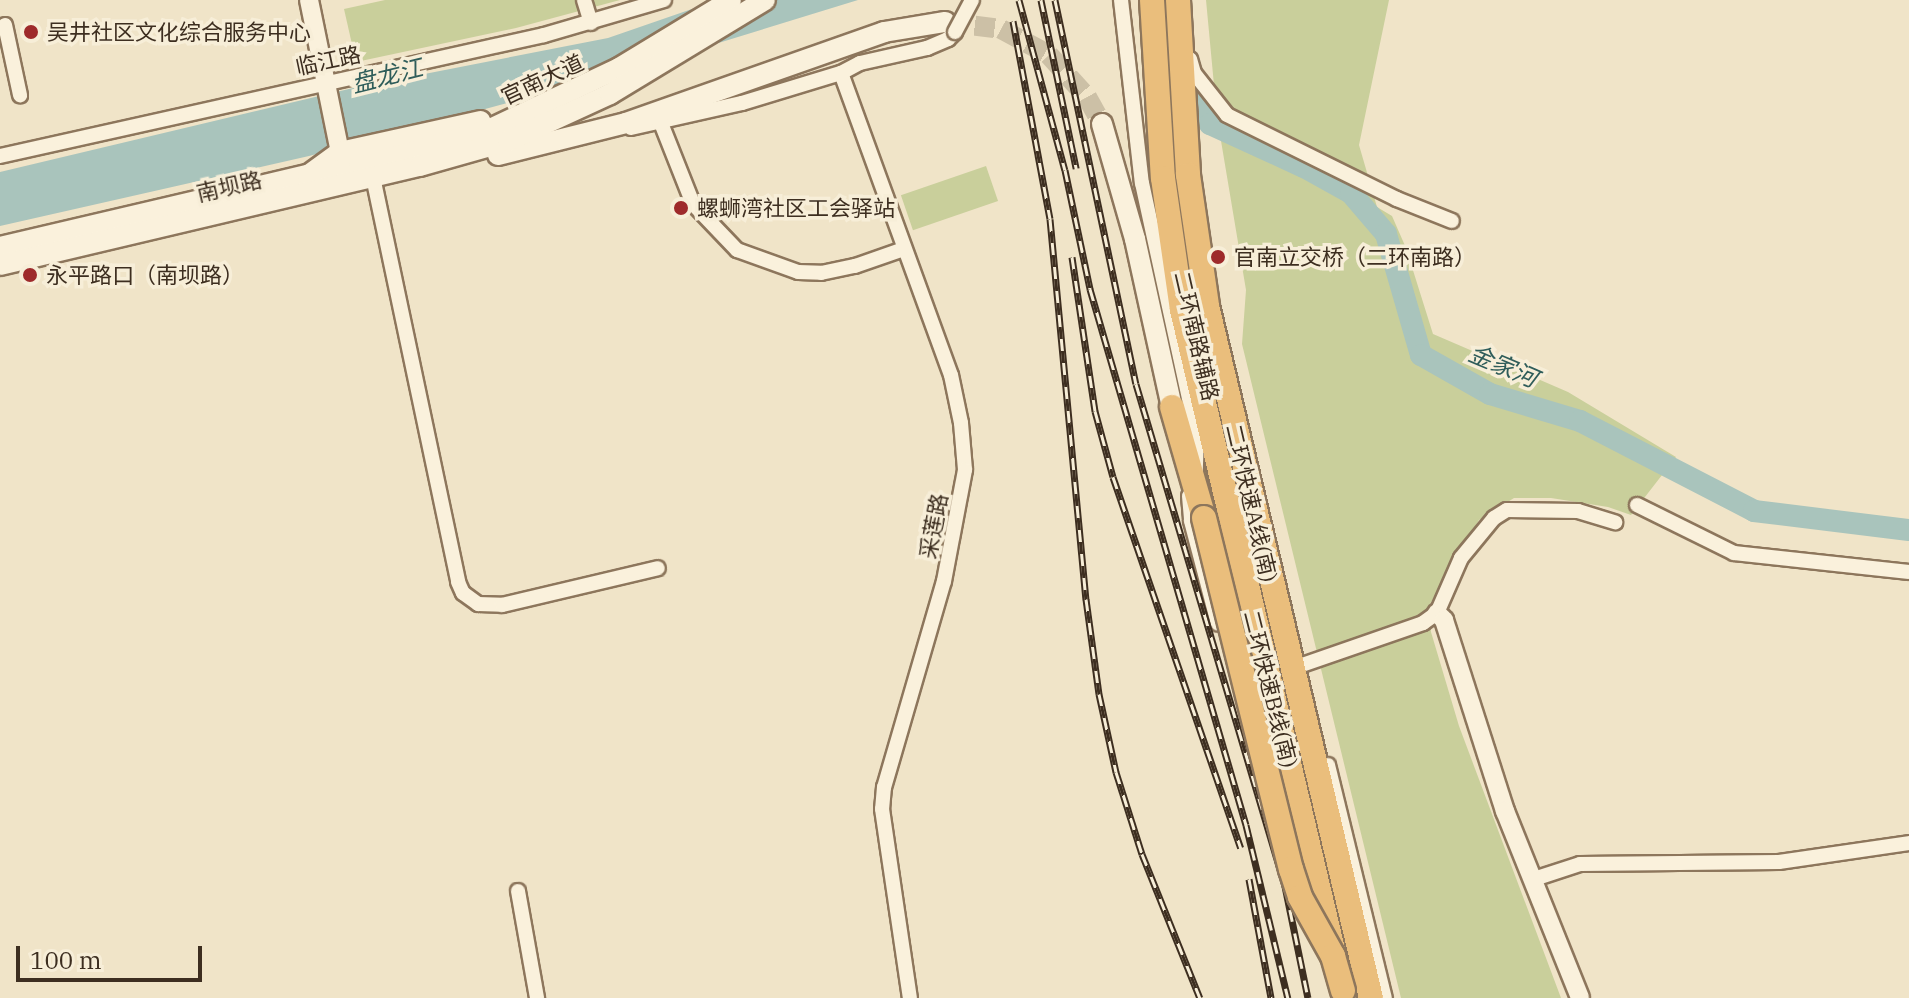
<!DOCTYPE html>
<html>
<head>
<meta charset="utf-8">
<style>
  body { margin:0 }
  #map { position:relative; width:1909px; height:998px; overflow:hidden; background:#f0e4c8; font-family:"IBM Plex Serif","Noto Sans SC",serif }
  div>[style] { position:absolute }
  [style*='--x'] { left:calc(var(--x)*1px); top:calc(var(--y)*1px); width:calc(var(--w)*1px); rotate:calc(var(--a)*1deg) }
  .green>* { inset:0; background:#c9cf9b; transform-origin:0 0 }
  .water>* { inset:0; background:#a9c4bc }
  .river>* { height:22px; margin:-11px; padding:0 11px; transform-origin:11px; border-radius:11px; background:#a9c4bc }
  .secondary-tunnel>* { height:20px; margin-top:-10px; transform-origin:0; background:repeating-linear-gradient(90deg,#ccc0a6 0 20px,transparent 0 30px) }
  .roads { filter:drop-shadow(2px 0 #8d765c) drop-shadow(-2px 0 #8d765c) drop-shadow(0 2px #8d765c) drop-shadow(0 -2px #8d765c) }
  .minor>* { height:14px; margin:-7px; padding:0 7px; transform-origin:7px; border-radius:7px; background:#faf1dc }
  .tertiary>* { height:18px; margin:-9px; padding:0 9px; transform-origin:9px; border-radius:9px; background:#faf1dc }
  .secondary>* { height:20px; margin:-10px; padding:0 10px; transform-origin:10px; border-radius:10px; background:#faf1dc }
  .trunk>* { height:24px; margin:-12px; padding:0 12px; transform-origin:12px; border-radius:12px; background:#eabe7c }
  .rail>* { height:7px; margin-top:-3.5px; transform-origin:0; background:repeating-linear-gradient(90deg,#f7eed8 0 12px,#3d2e20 0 24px); box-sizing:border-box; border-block:2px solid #3d2e20 }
  .bridges { filter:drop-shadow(2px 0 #8d765c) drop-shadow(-2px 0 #8d765c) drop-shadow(0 2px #8d765c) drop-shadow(0 -2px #8d765c) }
  .minor-bridge>* { height:14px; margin:-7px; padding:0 7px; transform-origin:7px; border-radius:7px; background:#faf1dc }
  .trunk-bridge>* { height:24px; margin:-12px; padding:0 12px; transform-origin:12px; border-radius:12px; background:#eabe7c }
  .dots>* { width:22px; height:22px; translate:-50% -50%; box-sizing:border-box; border:4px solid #f7eed8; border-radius:50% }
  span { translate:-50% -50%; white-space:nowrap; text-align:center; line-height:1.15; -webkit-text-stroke:7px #f7eed8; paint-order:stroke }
  .poi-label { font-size:22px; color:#3d2e20 }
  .left { translate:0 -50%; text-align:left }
  .street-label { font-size:22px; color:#3d2e20 }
  .water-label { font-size:24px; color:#2f5d5a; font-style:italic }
  .scale { position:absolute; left:16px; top:946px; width:186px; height:36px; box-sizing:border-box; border:4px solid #3d2e20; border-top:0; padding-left:10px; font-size:24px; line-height:28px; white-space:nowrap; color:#3d2e20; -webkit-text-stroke:6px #f7eed8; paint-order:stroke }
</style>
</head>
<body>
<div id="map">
  <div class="green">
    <i style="clip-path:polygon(385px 0,620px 0,516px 28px,356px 62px,344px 9px)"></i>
    <i style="clip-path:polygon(1206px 0,1389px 0,1359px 145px,1377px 207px,1392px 216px,1406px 248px,1433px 334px,1568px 392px,1676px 457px,1631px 515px,1608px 507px,1551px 498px,1514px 498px,1479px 520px,1429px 606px,1431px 632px,1459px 726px,1561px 998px,1401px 998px,1242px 344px,1246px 290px,1217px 117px)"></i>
    <i style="left:986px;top:166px;width:37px;height:90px;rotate:71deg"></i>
  </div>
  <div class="water">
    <i style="clip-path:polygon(718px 0,858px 0,637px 68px,452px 118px,309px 156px,0 226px,0 172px,353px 88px,608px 38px)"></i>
  </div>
  <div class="river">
    <i style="--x:1196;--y:101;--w:27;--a:59"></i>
    <i style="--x:1210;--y:124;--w:103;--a:24.6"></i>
    <i style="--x:1304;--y:167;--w:54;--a:29"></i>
    <i style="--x:1351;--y:193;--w:54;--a:49.5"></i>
    <i style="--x:1386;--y:234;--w:126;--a:73.9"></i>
    <i style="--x:1421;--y:355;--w:79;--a:29.5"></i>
    <i style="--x:1490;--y:394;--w:94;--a:16.7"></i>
    <i style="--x:1580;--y:421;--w:196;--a:27.3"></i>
    <i style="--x:1754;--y:511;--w:156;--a:7"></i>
  </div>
  <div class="secondary-tunnel">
    <i style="--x:945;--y:22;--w:56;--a:7.1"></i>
    <i style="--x:1001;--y:29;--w:55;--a:28.4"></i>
    <i style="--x:1049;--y:55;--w:57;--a:47.9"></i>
    <i style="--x:1087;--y:97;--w:31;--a:61"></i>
  </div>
  <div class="roads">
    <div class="minor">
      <i style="--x:584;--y:0;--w:24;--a:73"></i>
      <i style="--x:1121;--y:0;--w:184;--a:83.5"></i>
      <i style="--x:1142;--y:183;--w:258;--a:77.7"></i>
      <i style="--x:1197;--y:435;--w:38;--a:92"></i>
      <i style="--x:5;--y:25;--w:72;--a:77.9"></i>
      <i style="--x:1190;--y:59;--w:15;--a:74"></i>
      <i style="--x:1194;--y:73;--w:53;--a:51.8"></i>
      <i style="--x:1227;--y:115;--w:190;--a:26.3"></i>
      <i style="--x:1397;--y:199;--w:59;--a:21.8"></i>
      <i style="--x:841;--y:73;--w:321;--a:70"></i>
      <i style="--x:951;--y:375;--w:49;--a:78.2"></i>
      <i style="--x:961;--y:423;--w:47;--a:85.1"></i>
      <i style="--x:965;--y:470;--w:113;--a:100.7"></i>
      <i style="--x:944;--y:581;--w:215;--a:106.2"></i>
      <i style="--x:884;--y:787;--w:22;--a:95"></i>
      <i style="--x:882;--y:809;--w:191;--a:81.6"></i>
      <i style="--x:661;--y:123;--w:87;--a:68.4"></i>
      <i style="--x:693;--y:204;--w:64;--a:46.3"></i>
      <i style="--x:737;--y:250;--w:65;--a:19.8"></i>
      <i style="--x:798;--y:272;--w:23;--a:2"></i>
      <i style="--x:821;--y:273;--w:35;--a:-12"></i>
      <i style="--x:855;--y:266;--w:52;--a:-19.1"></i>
      <i style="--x:631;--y:128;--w:114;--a:-12.7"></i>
      <i style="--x:742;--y:103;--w:103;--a:-16.9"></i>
      <i style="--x:841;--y:73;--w:21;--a:-28"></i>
      <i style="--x:860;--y:63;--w:69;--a:-12.6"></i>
      <i style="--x:927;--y:48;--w:23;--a:-23"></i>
      <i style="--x:948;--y:39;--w:10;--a:-45"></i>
      <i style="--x:0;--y:156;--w:557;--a:-12.54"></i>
      <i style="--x:544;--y:35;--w:125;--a:-16.3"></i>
      <i style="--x:373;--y:177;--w:414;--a:78.1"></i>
      <i style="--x:458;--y:582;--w:12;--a:66"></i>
      <i style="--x:463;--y:593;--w:19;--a:36"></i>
      <i style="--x:478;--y:604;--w:24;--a:2"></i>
      <i style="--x:502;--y:605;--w:160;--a:-13.3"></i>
      <i style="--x:1189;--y:496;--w:25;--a:85"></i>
      <i style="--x:1191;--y:521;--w:106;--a:75.3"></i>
      <i style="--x:1637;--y:505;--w:108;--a:26.3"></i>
      <i style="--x:1734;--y:553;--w:176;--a:6.2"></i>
      <i style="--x:1302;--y:665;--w:128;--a:-19.1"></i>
      <i style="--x:1423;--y:623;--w:17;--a:-36"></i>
      <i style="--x:1437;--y:613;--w:60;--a:-66.4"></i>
      <i style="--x:1461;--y:558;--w:52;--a:-50.5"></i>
      <i style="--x:1494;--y:518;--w:15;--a:-32"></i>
      <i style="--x:1507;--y:510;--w:71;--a:0.8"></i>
      <i style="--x:1578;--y:511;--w:39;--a:17"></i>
      <i style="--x:1328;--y:765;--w:240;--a:76.3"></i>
      <i style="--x:1534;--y:879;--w:48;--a:-18.1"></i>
      <i style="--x:1580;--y:864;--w:199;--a:-0.6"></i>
      <i style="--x:1779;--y:862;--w:131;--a:-8.3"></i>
      <i style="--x:518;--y:891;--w:109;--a:79.9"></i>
    </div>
    <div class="tertiary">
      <i style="--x:309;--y:0;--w:155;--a:78.5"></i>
      <i style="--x:1437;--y:613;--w:10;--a:45"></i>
      <i style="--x:1444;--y:620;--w:201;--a:72.3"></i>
      <i style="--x:1505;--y:811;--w:201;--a:68.1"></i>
    </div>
    <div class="secondary">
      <i style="--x:1102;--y:124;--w:120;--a:74"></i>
      <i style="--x:1135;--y:239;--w:172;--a:77.6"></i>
      <i style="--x:498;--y:155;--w:132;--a:-14"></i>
      <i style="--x:626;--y:123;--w:274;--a:-19.4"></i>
      <i style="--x:884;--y:32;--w:62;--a:-9.3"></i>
      <i style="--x:311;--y:173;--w:36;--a:-36"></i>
      <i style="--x:340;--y:152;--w:144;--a:-12.4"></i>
      <i style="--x:0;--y:247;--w:316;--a:-13.2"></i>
      <i style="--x:308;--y:175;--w:52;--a:-8.9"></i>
      <i style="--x:359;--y:167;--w:134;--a:-16"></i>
      <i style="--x:488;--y:130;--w:145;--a:-25.3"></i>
      <i style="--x:619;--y:68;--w:131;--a:-31.3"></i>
      <i style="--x:0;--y:265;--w:432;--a:-13.3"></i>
      <i style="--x:420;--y:166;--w:91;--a:-15.9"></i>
      <i style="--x:508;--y:141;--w:112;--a:-24.7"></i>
      <i style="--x:610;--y:94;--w:181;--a:-31.2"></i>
    </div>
    <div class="trunk">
      <i style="--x:1152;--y:0;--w:178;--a:86.5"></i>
      <i style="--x:1163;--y:178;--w:133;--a:81.8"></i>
      <i style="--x:1182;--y:310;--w:658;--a:76.72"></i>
      <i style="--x:1178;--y:0;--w:175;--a:86.7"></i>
      <i style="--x:1188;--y:175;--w:132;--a:81.7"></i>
      <i style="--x:1207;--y:306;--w:711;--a:76.67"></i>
      <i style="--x:1172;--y:407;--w:116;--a:73.9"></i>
    </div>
  </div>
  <div class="rail">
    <i style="--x:1019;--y:0;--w:176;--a:74.9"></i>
    <i style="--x:1065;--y:170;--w:122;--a:78.1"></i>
    <i style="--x:1090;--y:289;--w:558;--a:73.77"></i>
    <i style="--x:1246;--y:825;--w:178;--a:76.4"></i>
    <i style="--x:1041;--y:0;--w:172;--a:78.2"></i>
    <i style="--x:1055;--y:0;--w:392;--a:78.1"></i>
    <i style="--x:1136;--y:384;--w:524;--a:73.47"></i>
    <i style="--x:1285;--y:886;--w:114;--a:78.4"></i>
    <i style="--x:1013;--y:21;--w:201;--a:79.4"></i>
    <i style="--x:1050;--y:219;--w:382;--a:84.6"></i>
    <i style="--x:1086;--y:599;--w:96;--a:82.2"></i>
    <i style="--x:1099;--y:694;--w:80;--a:77.7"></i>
    <i style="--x:1116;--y:772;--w:86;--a:72.4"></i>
    <i style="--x:1142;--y:854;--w:155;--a:68.1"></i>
    <i style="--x:1072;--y:257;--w:156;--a:81.5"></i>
    <i style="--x:1095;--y:411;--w:68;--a:74.7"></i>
    <i style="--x:1113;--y:477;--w:392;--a:71"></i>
    <i style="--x:1249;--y:879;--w:121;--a:79.5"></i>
  </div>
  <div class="bridges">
    <div class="minor-bridge">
      <i style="--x:955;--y:32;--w:36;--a:-62"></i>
    </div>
    <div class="trunk-bridge">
      <i style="--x:1204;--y:518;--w:362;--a:76.1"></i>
      <i style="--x:1291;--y:869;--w:29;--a:72"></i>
      <i style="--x:1300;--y:897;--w:68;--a:60.8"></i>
      <i style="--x:1333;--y:956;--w:36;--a:74"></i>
    </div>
  </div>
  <div class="dots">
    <i style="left:31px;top:32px;background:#9e2a2b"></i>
    <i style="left:681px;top:208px;background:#9e2a2b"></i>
    <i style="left:1218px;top:257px;background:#9e2a2b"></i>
    <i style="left:30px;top:275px;background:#9e2a2b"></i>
  </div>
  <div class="poi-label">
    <span class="left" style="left:47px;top:32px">吴井社区文化综合服务中心</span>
    <span class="left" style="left:697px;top:208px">螺蛳湾社区工会驿站</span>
    <span class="left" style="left:1234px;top:257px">官南立交桥（二环南路）</span>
    <span class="left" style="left:46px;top:275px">永平路口（南坝路）</span>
  </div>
  <div class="street-label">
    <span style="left:328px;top:60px;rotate:-12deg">临江路</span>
    <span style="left:542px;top:79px;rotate:-25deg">官南大道</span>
    <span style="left:229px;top:186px;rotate:-13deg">南坝路</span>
    <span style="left:1197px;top:336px;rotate:77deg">二环南路辅路</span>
    <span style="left:1252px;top:503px;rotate:77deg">二环快速A线(南)</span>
    <span style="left:933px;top:526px;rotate:-79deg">采莲路</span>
    <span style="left:1271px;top:689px;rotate:76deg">二环快速B线(南)</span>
  </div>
  <div class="water-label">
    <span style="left:387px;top:76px;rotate:-14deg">盘龙江</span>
    <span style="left:1503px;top:366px;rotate:23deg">金家河</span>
  </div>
  <div class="scale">100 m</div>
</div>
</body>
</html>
